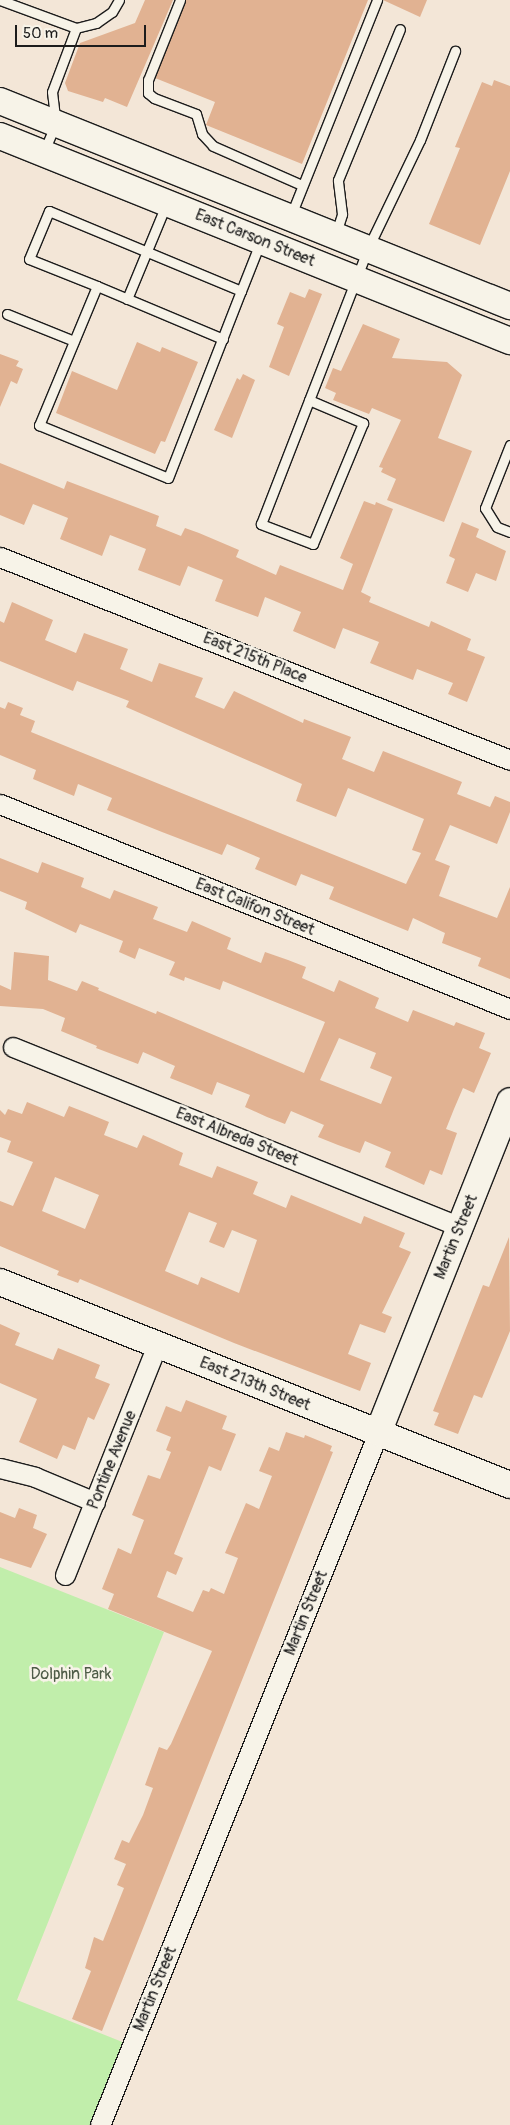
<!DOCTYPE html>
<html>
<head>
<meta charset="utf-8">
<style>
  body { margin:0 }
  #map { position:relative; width:510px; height:2125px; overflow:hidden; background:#f3e6d7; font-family:Pangolin,sans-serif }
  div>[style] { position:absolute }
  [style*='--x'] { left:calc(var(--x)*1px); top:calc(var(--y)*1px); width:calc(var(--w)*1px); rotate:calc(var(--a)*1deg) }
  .green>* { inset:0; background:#c1eeab }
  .building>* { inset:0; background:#e1b292 }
  .roads { filter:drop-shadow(1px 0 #1c1c1c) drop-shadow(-1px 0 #1c1c1c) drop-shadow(0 1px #1c1c1c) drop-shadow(0 -1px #1c1c1c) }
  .lane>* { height:9px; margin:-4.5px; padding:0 4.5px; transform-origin:4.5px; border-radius:4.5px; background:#f7f3e8 }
  .street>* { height:19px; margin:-9.5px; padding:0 9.5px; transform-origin:9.5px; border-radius:9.5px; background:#f7f3e8 }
  .secondary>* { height:26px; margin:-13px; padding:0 13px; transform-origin:13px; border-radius:13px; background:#f7f3e8 }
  span { translate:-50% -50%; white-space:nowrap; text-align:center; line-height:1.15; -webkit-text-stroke:5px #f7f3e8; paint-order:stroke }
  .street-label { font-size:16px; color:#1c1c1c }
  .park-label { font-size:16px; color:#4e5b47 }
  .scale { position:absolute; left:15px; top:25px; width:131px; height:22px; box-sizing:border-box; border:2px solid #1c1c1c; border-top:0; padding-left:6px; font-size:15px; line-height:18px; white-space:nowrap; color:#1c1c1c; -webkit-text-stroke:4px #f7f3e8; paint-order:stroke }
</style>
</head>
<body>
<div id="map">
  <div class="green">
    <i style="clip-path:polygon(0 1567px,164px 1632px,17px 2000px,130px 2045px,98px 2125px,0 2125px)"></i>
  </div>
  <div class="building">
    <i style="clip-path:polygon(145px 0,173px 0,127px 107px,105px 98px,103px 102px,68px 91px,65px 83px,80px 43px,135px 23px)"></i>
    <i style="clip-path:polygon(186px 0,368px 0,302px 164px,206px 125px,215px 102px,155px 78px)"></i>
    <i style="clip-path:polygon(383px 0,427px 0,420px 17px)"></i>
    <i style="clip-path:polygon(494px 80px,510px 86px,510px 171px,480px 245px,429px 224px,460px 148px,455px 147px,482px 82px,492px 86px)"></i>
    <i style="clip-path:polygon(309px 289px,322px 294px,289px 376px,269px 367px,284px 327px,277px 324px,290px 292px,305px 298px)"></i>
    <i style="clip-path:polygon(363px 324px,400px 339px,392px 358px,447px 362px,462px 375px,438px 438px,472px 451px,444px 522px,387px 500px,396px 479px,381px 472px,383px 468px,379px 467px,401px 420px,372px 408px,369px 414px,333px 400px,336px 393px,325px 388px,333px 368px,341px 371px)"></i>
    <i style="clip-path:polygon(137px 342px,160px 352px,162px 347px,198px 362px,165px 442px,161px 441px,155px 454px,56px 413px,72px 371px,117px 390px)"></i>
    <i style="clip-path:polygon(0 354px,19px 361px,16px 366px,23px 369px,17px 384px,11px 381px,0 407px)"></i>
    <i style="clip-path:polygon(243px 374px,255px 380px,232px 438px,214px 430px,237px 378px,240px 380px)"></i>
    <i style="clip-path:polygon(0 463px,64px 489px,67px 481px,146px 511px,159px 516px,156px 526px,181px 536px,185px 528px,199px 533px,239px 550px,236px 557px,276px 575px,280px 565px,343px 590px,353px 564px,340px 558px,364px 501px,375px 505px,376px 502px,393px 509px,361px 592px,371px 597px,369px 602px,429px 627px,431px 621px,471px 639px,467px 650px,485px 657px,467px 702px,448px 694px,453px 683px,417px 669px,413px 680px,370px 663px,379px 642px,343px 628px,335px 649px,293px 631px,301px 612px,265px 597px,258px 617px,215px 601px,223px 580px,188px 566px,180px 586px,138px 570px,146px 549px,110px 535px,102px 556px,60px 539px,68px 518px,33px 504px,24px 525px,0 515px)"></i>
    <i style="clip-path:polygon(462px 522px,479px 529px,476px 537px,506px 551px,496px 581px,476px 573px,468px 592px,446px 583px,455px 559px,449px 556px)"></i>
    <i style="clip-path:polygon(12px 602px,53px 620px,45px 640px,76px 653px,84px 633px,128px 649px,120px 669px,152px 682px,159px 663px,203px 678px,195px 697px,224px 709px,234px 691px,303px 723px,304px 719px,351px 737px,342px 759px,374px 772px,383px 751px,462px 782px,457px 794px,490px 807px,495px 796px,510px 802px,510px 812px,497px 844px,450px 825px,435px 860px,450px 866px,439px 896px,497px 918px,510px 887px,510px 979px,478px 966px,481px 958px,442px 943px,445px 933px,413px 918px,408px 931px,329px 899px,334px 887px,301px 874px,296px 886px,255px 869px,260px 858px,227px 844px,222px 855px,162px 832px,107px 810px,112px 798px,78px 784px,74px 796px,33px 779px,36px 770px,0 755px,0 707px,5px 709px,8px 702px,23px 708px,20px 715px,35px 721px,31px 732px,406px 884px,421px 853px,412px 850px,424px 819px,348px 788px,336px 817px,296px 801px,302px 784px,126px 707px,129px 701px,77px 681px,73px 691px,0 661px,0 621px,4px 623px)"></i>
    <i style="clip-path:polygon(evenodd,0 858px,38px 873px,42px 862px,84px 878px,81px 887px,110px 899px,114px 890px,158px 907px,153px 919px,187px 932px,192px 921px,231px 938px,227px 949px,261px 963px,265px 952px,288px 960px,306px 967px,302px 978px,334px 992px,339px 980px,379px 998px,375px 1008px,408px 1022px,413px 1010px,454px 1026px,456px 1022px,485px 1033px,479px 1048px,491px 1053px,474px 1093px,463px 1088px,454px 1109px,446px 1129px,457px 1133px,442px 1175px,430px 1170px,424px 1185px,385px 1167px,391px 1152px,365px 1141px,360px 1153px,338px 1145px,318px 1137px,324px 1125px,291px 1111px,285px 1124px,267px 1117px,245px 1107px,250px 1095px,217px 1082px,212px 1095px,193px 1087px,170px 1078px,175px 1066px,143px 1052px,138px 1064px,96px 1048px,97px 1046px,61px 1031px,65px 1018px,43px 1009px,0 1006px,0 985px,11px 990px,14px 952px,49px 956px,48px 980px,77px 991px,82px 981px,99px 988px,98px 990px,156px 1014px,157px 1011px,304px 1073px,325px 1022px,223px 981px,220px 990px,185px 977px,184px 981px,169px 975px,175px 962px,139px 948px,135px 959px,119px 952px,123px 941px,80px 924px,76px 933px,25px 909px,27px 902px,0 891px,0 858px,339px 1038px,376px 1053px,370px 1068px,392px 1077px,381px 1104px,320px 1080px,339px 1038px)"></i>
    <i style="clip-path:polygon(evenodd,27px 1102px,64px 1117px,69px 1106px,87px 1113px,109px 1122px,104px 1135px,137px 1148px,143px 1135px,161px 1143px,183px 1153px,179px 1165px,212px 1178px,217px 1166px,258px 1182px,253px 1194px,286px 1208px,291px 1195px,361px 1224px,364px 1216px,405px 1233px,399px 1247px,411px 1252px,382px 1313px,392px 1317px,385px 1333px,360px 1324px,348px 1354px,371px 1363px,360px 1391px,234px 1343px,80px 1279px,78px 1283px,57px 1275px,59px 1271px,0 1246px,0 1201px,13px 1206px,33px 1162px,7px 1152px,11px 1141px,0 1137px,0 1110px,5px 1115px,8px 1109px,22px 1114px,27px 1102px,55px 1177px,99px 1195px,85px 1229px,42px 1211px,55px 1177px,27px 1102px,189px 1212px,217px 1223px,209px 1242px,224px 1248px,232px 1230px,257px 1240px,239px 1293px,201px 1277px,198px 1285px,165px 1271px,189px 1212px)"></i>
    <i style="clip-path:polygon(509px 1237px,510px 1331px,482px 1398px,474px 1395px,458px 1434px,434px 1425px,439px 1413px,433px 1411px,483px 1285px,489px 1287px)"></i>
    <i style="clip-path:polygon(0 1324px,20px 1333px,15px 1345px,53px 1360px,58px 1348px,100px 1365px,95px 1378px,110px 1384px,94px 1420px,88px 1417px,75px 1450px,63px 1445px,57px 1459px,19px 1442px,37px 1399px,0 1383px)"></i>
    <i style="clip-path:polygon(186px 1400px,227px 1416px,222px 1429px,236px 1434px,221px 1471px,209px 1466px,174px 1554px,183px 1558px,176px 1575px,167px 1571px,157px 1597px,193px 1612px,203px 1590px,209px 1592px,211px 1588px,224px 1594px,238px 1558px,225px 1553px,246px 1503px,259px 1509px,272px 1476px,259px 1471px,269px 1447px,279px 1451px,286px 1432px,304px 1438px,305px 1435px,332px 1446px,330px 1451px,333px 1452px,102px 2031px,72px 2019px,91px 1971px,85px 1968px,94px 1937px,103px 1941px,124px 1888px,117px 1885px,126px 1864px,114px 1859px,122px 1840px,129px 1843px,143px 1815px,153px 1788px,145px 1785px,159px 1747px,167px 1750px,171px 1744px,212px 1651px,108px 1609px,114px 1594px,102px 1589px,118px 1548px,131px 1554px,144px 1520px,132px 1515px,148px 1475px,160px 1479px,171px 1452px,166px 1450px,171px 1437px,156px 1431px,166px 1406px,181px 1412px)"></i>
    <i style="clip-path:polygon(19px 1508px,37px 1515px,33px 1528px,47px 1534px,31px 1568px,0 1558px,0 1512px,15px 1518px)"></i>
  </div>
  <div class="roads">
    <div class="lane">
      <i style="--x:0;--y:0;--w:81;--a:20.2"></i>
      <i style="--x:76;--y:28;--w:68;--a:110.6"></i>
      <i style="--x:52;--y:92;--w:31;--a:83"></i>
      <i style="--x:56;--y:123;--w:30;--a:113"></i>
      <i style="--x:180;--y:0;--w:86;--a:111.8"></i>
      <i style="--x:148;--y:80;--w:13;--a:90"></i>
      <i style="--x:148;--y:93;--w:8;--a:40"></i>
      <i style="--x:154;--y:98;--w:45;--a:20.9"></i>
      <i style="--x:196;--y:114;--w:21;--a:73"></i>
      <i style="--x:202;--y:134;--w:16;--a:47"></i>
      <i style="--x:213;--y:146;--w:97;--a:23.7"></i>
      <i style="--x:76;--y:28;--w:21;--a:-14"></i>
      <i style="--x:96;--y:23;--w:19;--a:-35"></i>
      <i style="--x:112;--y:12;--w:14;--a:-60"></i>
      <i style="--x:291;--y:215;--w:232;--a:-68.2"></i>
      <i style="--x:336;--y:233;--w:20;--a:-72"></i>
      <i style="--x:342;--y:214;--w:34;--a:-97"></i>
      <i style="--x:338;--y:180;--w:163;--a:-67.7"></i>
      <i style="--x:97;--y:286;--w:73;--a:-158.3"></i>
      <i style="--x:29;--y:259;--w:52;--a:-67.4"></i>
      <i style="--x:49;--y:211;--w:208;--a:22.6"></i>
      <i style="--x:127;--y:299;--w:102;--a:-67.5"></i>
      <i style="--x:7;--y:314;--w:72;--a:21.9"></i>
      <i style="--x:223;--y:339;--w:137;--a:-157.2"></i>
      <i style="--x:97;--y:286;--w:151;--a:112.6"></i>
      <i style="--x:39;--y:425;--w:139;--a:22.3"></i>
      <i style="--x:168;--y:478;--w:201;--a:-68.7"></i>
      <i style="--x:241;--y:291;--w:52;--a:-68.4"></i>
      <i style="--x:309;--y:400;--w:59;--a:23.1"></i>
      <i style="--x:363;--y:423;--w:131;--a:112.5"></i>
      <i style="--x:313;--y:544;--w:56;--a:-159"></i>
      <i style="--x:261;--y:524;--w:296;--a:-68.8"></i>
      <i style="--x:368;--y:248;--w:120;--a:-64.3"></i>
      <i style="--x:420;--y:140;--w:96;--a:-68.5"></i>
      <i style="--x:510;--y:445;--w:68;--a:111.6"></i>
      <i style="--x:485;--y:508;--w:22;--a:58"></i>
      <i style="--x:497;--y:527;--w:14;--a:21"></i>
    </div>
    <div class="street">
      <i style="--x:0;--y:557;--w:549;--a:21.7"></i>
      <i style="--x:0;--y:804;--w:550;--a:21.9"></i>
      <i style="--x:13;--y:1047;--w:483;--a:21.9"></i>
      <i style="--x:0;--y:1468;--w:36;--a:14"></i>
      <i style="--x:35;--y:1477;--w:65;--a:22.6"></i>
      <i style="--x:65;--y:1575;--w:248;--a:-68.2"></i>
      <i style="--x:100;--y:2125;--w:746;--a:-68.11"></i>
    </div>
    <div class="secondary">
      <i style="--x:0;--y:101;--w:550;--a:21.9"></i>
      <i style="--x:0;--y:136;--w:550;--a:21.9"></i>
      <i style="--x:0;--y:1282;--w:549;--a:21.7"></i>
      <i style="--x:378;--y:1433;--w:357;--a:-68.3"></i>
    </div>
  </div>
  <div class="street-label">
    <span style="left:255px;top:238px;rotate:22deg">East Carson Street</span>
    <span style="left:255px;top:658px;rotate:22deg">East 215th Place</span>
    <span style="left:255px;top:907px;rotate:22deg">East Califon Street</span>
    <span style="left:237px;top:1137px;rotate:22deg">East Albreda Street</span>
    <span style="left:456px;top:1237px;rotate:-68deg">Martin Street</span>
    <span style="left:255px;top:1384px;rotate:22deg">East 213th Street</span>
    <span style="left:112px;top:1460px;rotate:-68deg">Pontine Avenue</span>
    <span style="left:306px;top:1613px;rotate:-68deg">Martin Street</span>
    <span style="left:155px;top:1989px;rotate:-68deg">Martin Street</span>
  </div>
  <div class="park-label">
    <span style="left:71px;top:1674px">Dolphin Park</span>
  </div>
  <div class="scale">50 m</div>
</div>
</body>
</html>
